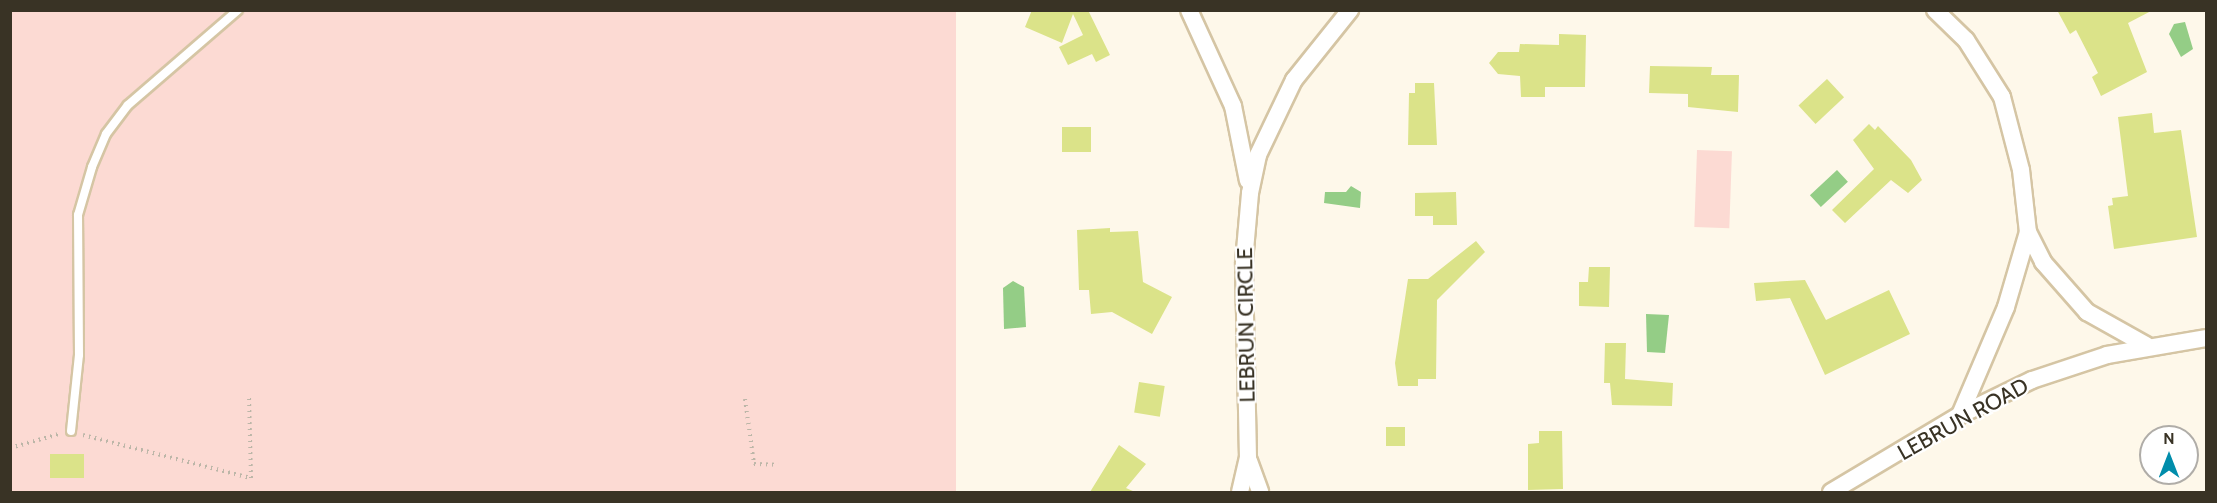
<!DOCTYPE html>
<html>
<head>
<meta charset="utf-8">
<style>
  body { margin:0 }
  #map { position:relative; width:2217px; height:503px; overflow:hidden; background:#fef8ea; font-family:Cabin,sans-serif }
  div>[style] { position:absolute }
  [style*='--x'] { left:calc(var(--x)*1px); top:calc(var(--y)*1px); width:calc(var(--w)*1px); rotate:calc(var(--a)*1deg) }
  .green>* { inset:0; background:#fcdad3; transform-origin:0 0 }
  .water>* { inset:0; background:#94cd86; transform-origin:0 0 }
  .building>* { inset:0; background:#dbe389; transform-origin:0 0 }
  .path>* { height:4px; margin-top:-2px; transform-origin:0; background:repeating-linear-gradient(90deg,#bcb6a8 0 1.5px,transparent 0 6px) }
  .roads { filter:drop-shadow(2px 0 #d5c5a4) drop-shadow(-2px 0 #d5c5a4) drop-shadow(0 2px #d5c5a4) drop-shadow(0 -2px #d5c5a4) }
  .lane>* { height:8px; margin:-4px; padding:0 4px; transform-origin:4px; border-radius:4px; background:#fff }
  .street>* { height:16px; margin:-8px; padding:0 8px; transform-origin:8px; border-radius:8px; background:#fff }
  span { translate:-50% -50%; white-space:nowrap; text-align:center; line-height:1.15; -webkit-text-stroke:4.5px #fff; paint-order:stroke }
  .street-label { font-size:22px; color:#393325 }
  .frame { position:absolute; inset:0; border:12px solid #393325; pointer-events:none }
  .north { position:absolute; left:2139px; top:425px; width:60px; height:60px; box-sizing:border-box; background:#fff; border:2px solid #b0ada8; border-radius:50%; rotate:0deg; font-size:16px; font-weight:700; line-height:24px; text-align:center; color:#393325 }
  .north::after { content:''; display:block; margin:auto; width:21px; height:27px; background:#018dab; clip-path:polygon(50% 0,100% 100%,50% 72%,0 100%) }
</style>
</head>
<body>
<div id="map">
  <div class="green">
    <i style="left:10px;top:11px;width:946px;height:481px"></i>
    <i style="left:1697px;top:150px;width:35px;height:77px;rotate:2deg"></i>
  </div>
  <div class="water">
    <i style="clip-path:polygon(2185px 22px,2193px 49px,2181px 57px,2169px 34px,2174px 24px)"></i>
    <i style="left:1837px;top:170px;width:16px;height:37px;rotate:47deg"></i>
    <i style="clip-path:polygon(1351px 186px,1361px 192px,1360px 208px,1324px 203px,1325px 192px,1346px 192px)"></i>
    <i style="clip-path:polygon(1013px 281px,1024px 287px,1026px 327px,1004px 329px,1003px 288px)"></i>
    <i style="clip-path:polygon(1646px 314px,1669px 315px,1665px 353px,1647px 352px)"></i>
  </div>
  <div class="building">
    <i style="clip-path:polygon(1032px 10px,1088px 10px,1110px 55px,1096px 62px,1092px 54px,1068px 65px,1059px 47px,1083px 35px,1073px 14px,1062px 43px,1025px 27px)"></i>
    <i style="clip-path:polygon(2057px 10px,2153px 10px,2128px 23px,2147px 72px,2101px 96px,2092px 77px,2098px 73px,2076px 30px,2070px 34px)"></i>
    <i style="clip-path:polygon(1559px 34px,1586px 35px,1585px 87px,1545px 87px,1545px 97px,1521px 97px,1520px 76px,1498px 74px,1489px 63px,1498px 52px,1519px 52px,1520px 44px,1559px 45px)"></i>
    <i style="clip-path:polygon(1650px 66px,1712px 67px,1711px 75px,1739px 75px,1738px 112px,1688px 107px,1688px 94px,1649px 93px)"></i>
    <i style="left:1827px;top:79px;width:25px;height:39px;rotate:47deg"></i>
    <i style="clip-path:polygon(1415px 83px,1434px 83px,1437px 145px,1408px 145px,1409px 93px,1415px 93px)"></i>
    <i style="clip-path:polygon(2152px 113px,2154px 133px,2181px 130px,2197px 237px,2114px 249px,2108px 206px,2113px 205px,2112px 198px,2128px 196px,2118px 117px)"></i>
    <i style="clip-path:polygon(1869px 124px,1875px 130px,1878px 126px,1911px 160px,1922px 180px,1908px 193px,1891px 180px,1845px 223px,1832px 210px,1874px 169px,1853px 140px)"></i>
    <i style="left:1062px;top:127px;width:29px;height:25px"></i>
    <i style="clip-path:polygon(1456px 192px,1457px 225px,1433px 225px,1433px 216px,1415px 216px,1415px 193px)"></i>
    <i style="clip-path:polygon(1110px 228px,1110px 232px,1138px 231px,1143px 282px,1172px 297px,1152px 334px,1112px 312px,1091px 314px,1089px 290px,1079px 290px,1077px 230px)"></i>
    <i style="clip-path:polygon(1476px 241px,1485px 252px,1437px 300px,1436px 379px,1418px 379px,1418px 386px,1398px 386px,1395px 363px,1408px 279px,1428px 279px)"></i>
    <i style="clip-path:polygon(1589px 267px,1610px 267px,1609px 307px,1579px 306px,1579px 282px,1588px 282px)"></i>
    <i style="clip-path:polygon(1805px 280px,1826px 320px,1889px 290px,1910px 334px,1825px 375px,1790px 298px,1756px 301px,1754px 283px)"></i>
    <i style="clip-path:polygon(1605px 343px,1626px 343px,1625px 379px,1673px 383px,1672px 406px,1612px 405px,1610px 383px,1604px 383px)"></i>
    <i style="left:1139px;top:382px;width:26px;height:31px;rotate:9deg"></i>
    <i style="left:1386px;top:427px;width:19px;height:19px"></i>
    <i style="clip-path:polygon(1539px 431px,1562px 431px,1563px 489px,1528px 490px,1528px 444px,1539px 443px)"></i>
    <i style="clip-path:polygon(1119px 445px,1146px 464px,1126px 488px,1135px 492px,1090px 492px)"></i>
    <i style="left:84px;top:454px;width:24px;height:34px;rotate:90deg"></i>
  </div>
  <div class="path">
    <i style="--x:745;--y:399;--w:66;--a:82.1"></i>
    <i style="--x:754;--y:464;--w:24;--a:2"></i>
    <i style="--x:83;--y:435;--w:173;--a:14.4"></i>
    <i style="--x:251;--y:478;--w:83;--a:-91.4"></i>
    <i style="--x:10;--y:448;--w:51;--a:-15.9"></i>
  </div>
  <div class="roads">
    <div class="lane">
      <i style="--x:71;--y:431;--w:76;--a:-84"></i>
      <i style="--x:79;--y:355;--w:140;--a:-90.4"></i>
      <i style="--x:78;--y:215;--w:50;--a:-73.7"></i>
      <i style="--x:92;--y:167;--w:36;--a:-67"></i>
      <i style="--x:106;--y:134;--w:36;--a:-53"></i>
      <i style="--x:128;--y:105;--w:145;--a:-40.8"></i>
    </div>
    <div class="street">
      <i style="--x:1189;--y:10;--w:106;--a:65.4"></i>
      <i style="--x:1233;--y:106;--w:76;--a:78.7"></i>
      <i style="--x:1935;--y:10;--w:43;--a:44.1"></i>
      <i style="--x:1966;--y:40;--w:67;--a:57.7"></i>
      <i style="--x:2002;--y:97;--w:75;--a:75.4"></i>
      <i style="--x:2021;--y:170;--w:62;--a:83.6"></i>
      <i style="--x:2028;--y:232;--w:34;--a:63"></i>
      <i style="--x:2043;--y:262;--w:67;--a:48.7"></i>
      <i style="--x:2087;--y:312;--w:68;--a:29.2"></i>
      <i style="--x:1960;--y:415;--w:117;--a:-66.9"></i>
      <i style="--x:2006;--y:307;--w:78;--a:-73.7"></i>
      <i style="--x:1249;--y:461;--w:33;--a:70"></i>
      <i style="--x:1240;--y:492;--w:35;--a:-77"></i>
      <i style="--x:1248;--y:458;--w:196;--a:-91.2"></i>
      <i style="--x:1244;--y:262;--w:69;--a:-85"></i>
      <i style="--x:1250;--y:193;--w:39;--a:-78"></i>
      <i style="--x:1258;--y:155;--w:83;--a:-64.4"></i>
      <i style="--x:1294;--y:80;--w:90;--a:-51.3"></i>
      <i style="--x:1831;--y:492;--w:150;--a:-30.8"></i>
      <i style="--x:1960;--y:415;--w:80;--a:-25.9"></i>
      <i style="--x:2032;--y:380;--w:79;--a:-18.4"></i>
      <i style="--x:2107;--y:355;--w:100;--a:-9.7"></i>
    </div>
  </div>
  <div class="street-label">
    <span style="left:1246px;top:325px;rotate:-91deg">LEBRUN CIRCLE</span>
    <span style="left:1963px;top:419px;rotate:-29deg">LEBRUN ROAD</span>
  </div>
  <div class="frame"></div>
  <div class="north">N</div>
</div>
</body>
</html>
